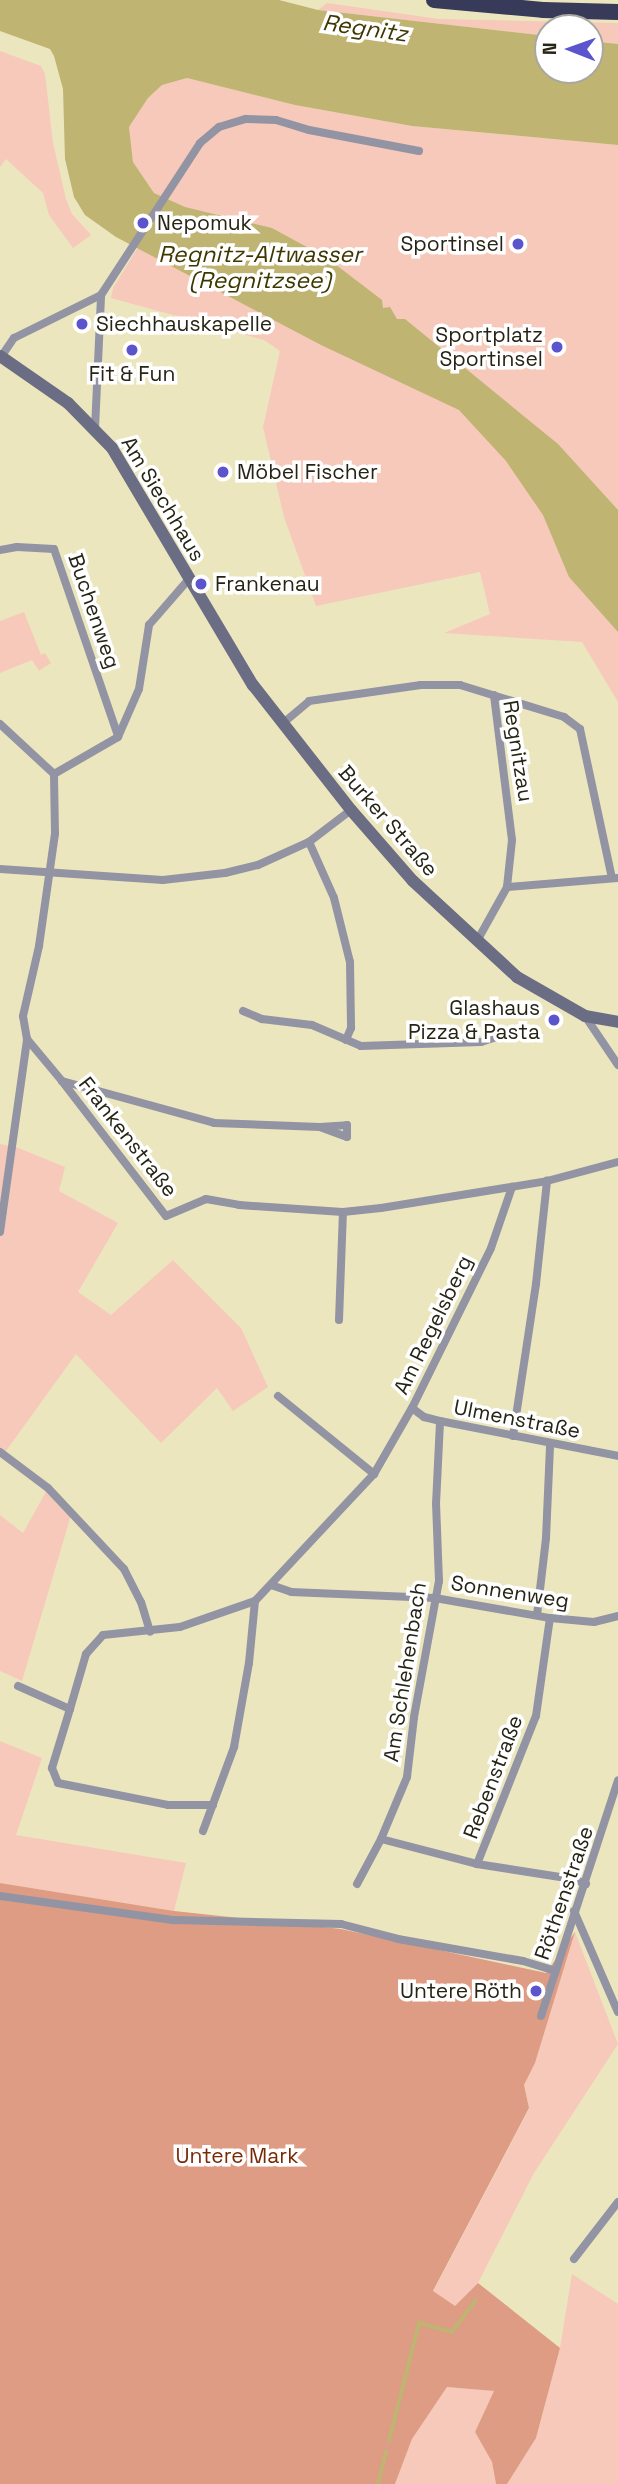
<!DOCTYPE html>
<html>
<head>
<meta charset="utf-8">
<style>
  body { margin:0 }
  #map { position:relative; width:618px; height:2484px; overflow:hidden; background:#ece6be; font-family:"Space Grotesk",sans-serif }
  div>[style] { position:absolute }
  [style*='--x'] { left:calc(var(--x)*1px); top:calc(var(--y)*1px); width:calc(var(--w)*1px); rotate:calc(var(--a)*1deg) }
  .green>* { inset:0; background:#f6c9ba }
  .forest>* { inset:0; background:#de9c84 }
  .water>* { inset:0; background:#bfb472 }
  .stream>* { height:3.5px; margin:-1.75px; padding:0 1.75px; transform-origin:1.75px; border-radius:1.75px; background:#bfb472 }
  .street>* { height:8px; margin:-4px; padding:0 4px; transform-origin:4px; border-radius:4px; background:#9294a4 }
  .secondary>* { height:12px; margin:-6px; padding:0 6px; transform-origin:6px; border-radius:6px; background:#6b6d84 }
  .highway>* { height:16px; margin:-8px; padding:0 8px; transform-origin:8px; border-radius:8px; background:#383a59 }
  .dots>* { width:19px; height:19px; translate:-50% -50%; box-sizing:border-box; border:4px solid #fff; border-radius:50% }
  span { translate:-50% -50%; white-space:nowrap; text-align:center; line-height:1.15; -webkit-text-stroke:7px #fff; paint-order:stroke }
  .poi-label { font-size:21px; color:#262414 }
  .left { translate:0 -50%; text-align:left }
  .right { translate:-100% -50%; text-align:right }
  .street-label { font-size:21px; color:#262414 }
  .park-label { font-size:21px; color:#782a07 }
  .water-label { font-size:23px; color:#3f3700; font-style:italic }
  .north { position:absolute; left:534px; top:14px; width:70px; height:70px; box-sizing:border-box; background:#fff; border:2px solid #a8a7a1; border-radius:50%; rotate:271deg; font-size:19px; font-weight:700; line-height:28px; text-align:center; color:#262414 }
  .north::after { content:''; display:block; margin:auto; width:24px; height:32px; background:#5b54cc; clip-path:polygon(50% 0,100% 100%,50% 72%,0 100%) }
</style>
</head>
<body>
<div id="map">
  <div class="green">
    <i style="clip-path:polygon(327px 3px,439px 19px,618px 23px,618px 44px,590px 41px,590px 28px,548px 28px,548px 36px,318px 10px)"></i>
    <i style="clip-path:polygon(0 51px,41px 66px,45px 74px,53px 143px,66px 199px,72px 214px,91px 235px,73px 248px,49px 215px,43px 193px,6px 159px,0 167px)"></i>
    <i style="clip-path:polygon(187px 78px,295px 105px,412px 126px,618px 145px,618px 702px,582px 642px,444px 633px,490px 614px,480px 572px,316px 606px,284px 517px,263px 427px,280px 351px,264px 340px,111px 298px,113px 288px,167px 200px,154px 193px,133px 162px,129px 127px,148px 98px,162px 85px)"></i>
    <i style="clip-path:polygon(24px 612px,41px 655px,45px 653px,51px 663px,39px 671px,32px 660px,0 673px,0 621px)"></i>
    <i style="clip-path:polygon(0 1144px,16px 1147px,65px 1167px,59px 1191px,118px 1223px,78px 1292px,111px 1315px,173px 1260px,241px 1328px,268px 1387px,233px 1411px,217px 1388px,161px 1443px,76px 1354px,3px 1455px,0 1452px)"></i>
    <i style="clip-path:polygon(48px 1488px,71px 1515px,22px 1681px,0 1671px,0 1515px,23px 1533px)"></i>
    <i style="clip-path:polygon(0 1741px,42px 1758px,16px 1835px,186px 1863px,174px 1911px,0 1883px)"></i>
    <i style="clip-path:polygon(575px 1932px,618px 2044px,534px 2173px,478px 2283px,455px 2307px,433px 2292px,529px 2109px,524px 2085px,535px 2063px)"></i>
    <i style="clip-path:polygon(572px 2274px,618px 2304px,618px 2484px,507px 2484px,536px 2438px,560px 2348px)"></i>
    <i style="clip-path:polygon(447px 2387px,495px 2391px,475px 2432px,492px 2462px,496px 2484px,395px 2484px,412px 2439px)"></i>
  </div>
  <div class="forest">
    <i style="clip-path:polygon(0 1883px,174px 1911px,341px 1929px,546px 1973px,575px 1932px,535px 2063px,524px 2085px,529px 2108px,433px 2291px,455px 2306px,478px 2283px,560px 2348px,536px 2438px,507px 2484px,496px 2484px,492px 2462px,475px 2432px,494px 2391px,447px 2387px,412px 2439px,395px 2484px,0 2484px)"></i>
  </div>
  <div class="water">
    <i style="clip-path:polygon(0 0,279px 0,318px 10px,548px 36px,548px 70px,590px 70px,590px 41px,618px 44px,618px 145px,412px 126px,295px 105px,187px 78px,162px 85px,148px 98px,129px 127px,133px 162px,154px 193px,185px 207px,272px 228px,327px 258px,382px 300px,383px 308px,390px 307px,397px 319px,405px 319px,558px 444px,618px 510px,618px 632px,569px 577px,543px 515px,506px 461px,459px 410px,321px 345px,116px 237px,85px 215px,74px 197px,65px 159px,63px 89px,54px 56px,50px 49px,0 31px)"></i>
  </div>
  <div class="stream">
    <i style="--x:389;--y:2441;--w:122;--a:-75.7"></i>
    <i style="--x:419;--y:2323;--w:34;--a:15"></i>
    <i style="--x:452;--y:2332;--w:39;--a:-53"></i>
    <i style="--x:378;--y:2484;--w:33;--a:-76"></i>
  </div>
  <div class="street">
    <i style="--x:1;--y:357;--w:23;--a:-56"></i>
    <i style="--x:14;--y:338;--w:97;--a:-26.3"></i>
    <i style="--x:95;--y:429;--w:134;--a:-87.4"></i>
    <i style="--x:101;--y:295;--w:181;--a:-56.9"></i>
    <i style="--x:200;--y:143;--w:25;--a:-40"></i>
    <i style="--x:219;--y:127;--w:28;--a:-17"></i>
    <i style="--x:246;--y:119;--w:30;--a:2"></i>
    <i style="--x:276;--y:120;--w:34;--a:17"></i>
    <i style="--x:309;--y:130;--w:112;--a:10.8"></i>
    <i style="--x:0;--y:550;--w:17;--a:-10"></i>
    <i style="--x:17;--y:547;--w:37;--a:3"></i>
    <i style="--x:54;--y:549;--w:198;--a:71.1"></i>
    <i style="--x:0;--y:724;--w:74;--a:42.8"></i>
    <i style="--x:54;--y:774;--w:74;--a:-30"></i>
    <i style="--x:118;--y:737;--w:52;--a:-66.4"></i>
    <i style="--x:139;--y:689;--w:65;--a:-81.1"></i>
    <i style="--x:149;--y:625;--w:61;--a:-49"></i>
    <i style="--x:282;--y:724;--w:35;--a:-40"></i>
    <i style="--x:309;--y:701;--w:113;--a:-8.1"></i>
    <i style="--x:421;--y:685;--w:39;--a:0"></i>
    <i style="--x:460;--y:685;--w:109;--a:17.1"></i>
    <i style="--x:564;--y:717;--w:20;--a:37"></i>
    <i style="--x:580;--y:729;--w:152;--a:77.9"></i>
    <i style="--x:309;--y:842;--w:61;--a:65.9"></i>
    <i style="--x:334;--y:898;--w:66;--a:76"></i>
    <i style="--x:350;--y:962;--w:66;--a:89.1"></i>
    <i style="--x:351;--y:1028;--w:13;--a:113"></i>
    <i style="--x:0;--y:869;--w:163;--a:3.9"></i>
    <i style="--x:163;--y:880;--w:62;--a:-6.4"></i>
    <i style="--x:225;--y:873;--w:34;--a:-14"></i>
    <i style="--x:258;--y:865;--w:56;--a:-24.3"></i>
    <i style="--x:309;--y:842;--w:53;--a:-37.3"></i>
    <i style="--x:507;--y:887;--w:111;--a:-4.6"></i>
    <i style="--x:477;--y:941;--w:62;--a:-60.9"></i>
    <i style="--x:507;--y:887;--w:47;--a:-83.9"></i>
    <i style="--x:512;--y:840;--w:146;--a:-97.1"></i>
    <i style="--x:243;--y:1011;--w:21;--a:23"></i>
    <i style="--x:262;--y:1019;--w:50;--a:6.8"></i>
    <i style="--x:312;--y:1025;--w:53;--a:23.2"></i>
    <i style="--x:361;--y:1046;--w:120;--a:-1.9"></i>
    <i style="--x:481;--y:1042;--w:19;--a:-18"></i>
    <i style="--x:585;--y:1016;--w:59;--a:56"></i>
    <i style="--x:27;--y:1039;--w:55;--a:50.2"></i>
    <i style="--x:62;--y:1081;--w:170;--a:52.4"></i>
    <i style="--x:166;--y:1216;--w:43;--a:-23"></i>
    <i style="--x:206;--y:1199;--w:34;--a:10"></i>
    <i style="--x:239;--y:1205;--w:104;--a:3.9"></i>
    <i style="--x:343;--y:1212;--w:38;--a:-6"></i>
    <i style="--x:381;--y:1208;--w:168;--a:-9.2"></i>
    <i style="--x:547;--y:1181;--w:73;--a:-15"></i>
    <i style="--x:62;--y:1081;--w:158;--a:15.4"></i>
    <i style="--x:214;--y:1123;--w:106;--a:2.2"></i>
    <i style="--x:320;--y:1127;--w:27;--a:-4"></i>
    <i style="--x:347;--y:1125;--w:12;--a:90"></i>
    <i style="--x:347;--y:1137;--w:29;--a:-160"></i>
    <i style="--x:0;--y:1232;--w:195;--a:-82"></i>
    <i style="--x:27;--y:1039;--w:23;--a:-100"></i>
    <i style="--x:23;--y:1016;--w:72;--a:-77.1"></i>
    <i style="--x:39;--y:946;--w:114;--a:-81.9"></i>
    <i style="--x:55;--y:833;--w:59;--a:-91"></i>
    <i style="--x:339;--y:1320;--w:108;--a:-87.9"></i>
    <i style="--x:278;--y:1396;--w:124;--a:39.1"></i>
    <i style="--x:412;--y:1408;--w:15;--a:37"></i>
    <i style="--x:424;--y:1417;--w:16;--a:14"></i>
    <i style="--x:440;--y:1421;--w:181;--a:11.1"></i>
    <i style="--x:513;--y:1436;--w:154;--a:-81.4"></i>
    <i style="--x:536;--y:1284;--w:104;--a:-83.9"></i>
    <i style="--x:0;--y:1452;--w:60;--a:36.9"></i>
    <i style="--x:48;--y:1488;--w:111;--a:46.8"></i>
    <i style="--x:124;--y:1569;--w:37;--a:63"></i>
    <i style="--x:141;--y:1602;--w:31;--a:73"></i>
    <i style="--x:271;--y:1585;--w:21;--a:19"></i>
    <i style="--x:291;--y:1592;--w:144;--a:2.4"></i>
    <i style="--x:435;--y:1598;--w:117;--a:9.9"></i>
    <i style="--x:550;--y:1618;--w:44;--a:5.2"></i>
    <i style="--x:594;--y:1622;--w:25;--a:-14"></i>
    <i style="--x:537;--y:1615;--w:78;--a:-83.3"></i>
    <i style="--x:546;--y:1538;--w:93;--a:-87.5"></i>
    <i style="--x:18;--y:1686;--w:57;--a:23.9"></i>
    <i style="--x:70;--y:1709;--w:62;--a:107"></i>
    <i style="--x:52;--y:1768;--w:16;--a:68"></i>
    <i style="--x:58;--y:1783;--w:112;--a:11.3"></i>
    <i style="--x:168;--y:1805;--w:45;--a:0"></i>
    <i style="--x:70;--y:1709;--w:57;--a:-73.8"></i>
    <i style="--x:86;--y:1654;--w:25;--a:-48"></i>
    <i style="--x:103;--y:1635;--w:77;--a:-5.9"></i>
    <i style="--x:180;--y:1627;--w:79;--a:-19.1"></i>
    <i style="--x:255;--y:1601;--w:174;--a:-46.9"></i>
    <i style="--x:374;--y:1474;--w:76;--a:-60.1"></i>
    <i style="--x:412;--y:1408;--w:178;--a:-63.7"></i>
    <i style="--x:491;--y:1248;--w:65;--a:-71"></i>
    <i style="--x:203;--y:1831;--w:90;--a:-69.7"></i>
    <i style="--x:234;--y:1747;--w:85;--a:-79.9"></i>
    <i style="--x:249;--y:1663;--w:62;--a:-84.5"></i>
    <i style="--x:381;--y:1839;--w:99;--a:14.6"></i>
    <i style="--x:477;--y:1864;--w:97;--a:8.9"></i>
    <i style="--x:573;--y:1879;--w:14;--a:21"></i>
    <i style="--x:477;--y:1864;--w:159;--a:-68.3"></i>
    <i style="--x:536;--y:1716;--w:99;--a:-81.9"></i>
    <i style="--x:357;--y:1884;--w:51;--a:-61.9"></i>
    <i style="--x:381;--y:1839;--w:67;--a:-67.2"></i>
    <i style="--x:407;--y:1777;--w:60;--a:-83.3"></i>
    <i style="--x:414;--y:1717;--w:138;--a:-79.6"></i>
    <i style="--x:439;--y:1581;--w:77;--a:-92.2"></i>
    <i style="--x:436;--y:1504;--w:83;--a:-87.2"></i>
    <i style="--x:0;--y:1896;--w:176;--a:7.9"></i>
    <i style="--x:174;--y:1920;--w:167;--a:1.4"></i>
    <i style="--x:341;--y:1924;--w:59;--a:14.7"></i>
    <i style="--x:398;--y:1939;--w:127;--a:10"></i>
    <i style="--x:523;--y:1961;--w:34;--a:17"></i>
    <i style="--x:574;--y:1911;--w:110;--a:66.5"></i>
    <i style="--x:541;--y:2016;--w:248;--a:-71.9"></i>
    <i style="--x:574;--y:2259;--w:72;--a:-52.3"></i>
  </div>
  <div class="secondary">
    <i style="--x:0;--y:356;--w:83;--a:34.7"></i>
    <i style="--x:68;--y:403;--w:63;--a:45.6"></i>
    <i style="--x:112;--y:448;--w:276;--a:59.3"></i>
    <i style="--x:253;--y:685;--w:159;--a:51.9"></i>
    <i style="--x:351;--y:810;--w:94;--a:48.9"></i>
    <i style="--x:413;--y:881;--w:142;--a:42.7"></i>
    <i style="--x:517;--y:977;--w:78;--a:29.8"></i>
    <i style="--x:585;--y:1016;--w:34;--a:10"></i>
  </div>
  <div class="highway">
    <i style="--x:434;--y:0;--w:109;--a:5.2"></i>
    <i style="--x:543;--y:10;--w:75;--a:1.5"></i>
  </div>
  <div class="dots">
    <i style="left:143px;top:223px;background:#5b54cc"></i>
    <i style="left:518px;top:244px;background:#5b54cc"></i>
    <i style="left:82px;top:324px;background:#5b54cc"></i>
    <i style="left:557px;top:347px;background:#5b54cc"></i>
    <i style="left:132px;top:350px;background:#5b54cc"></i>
    <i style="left:223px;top:472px;background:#5b54cc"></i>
    <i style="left:201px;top:584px;background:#5b54cc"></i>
    <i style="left:554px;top:1020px;background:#5b54cc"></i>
    <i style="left:536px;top:1991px;background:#5b54cc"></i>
  </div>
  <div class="poi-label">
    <span class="left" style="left:157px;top:223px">Nepomuk</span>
    <span class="right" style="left:504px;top:244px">Sportinsel</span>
    <span class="left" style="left:96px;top:324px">Siechhauskapelle</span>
    <span class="right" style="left:543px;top:347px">Sportplatz<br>Sportinsel</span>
    <span style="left:132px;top:374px">Fit &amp; Fun</span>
    <span class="left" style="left:237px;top:472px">Möbel Fischer</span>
    <span class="left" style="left:215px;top:584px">Frankenau</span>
    <span class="right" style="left:540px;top:1020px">Glashaus<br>Pizza &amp; Pasta</span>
    <span class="right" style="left:522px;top:1991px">Untere Röth</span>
  </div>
  <div class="street-label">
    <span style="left:163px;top:499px;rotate:59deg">Am Siechhaus</span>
    <span style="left:94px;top:611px;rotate:71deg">Buchenweg</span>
    <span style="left:518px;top:751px;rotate:81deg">Regnitzau</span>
    <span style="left:388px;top:821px;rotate:49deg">Burker Straße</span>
    <span style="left:128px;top:1137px;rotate:52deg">Frankenstraße</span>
    <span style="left:433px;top:1325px;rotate:-64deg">Am Regelsberg</span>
    <span style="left:517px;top:1419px;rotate:11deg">Ulmenstraße</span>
    <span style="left:510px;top:1592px;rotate:9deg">Sonnenweg</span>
    <span style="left:405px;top:1672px;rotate:-81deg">Am Schlehenbach</span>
    <span style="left:493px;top:1777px;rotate:-69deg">Rebenstraße</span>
    <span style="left:564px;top:1893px;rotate:-71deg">Röthenstraße</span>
  </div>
  <div class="park-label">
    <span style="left:237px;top:2156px">Untere Mark</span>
  </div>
  <div class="water-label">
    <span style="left:365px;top:28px;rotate:8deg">Regnitz</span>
    <span style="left:260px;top:267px">Regnitz-Altwasser<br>(Regnitzsee)</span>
  </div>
  <div class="north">N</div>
</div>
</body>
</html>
